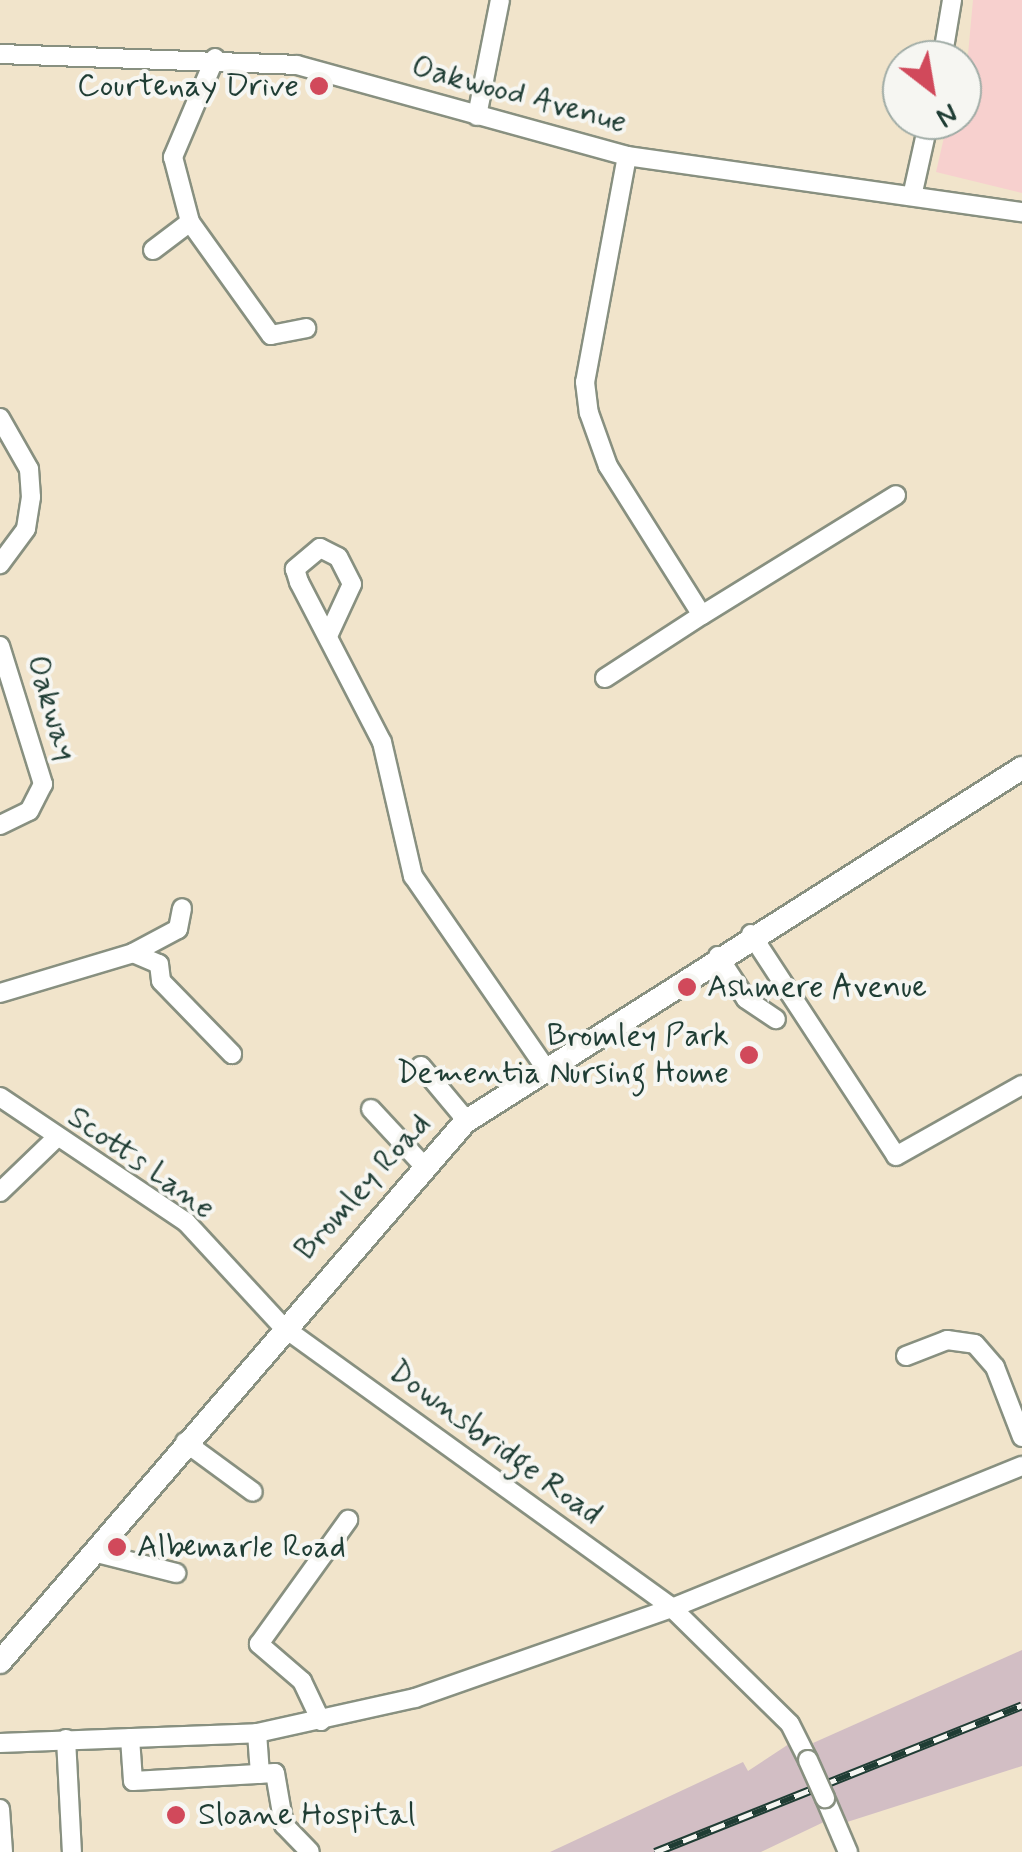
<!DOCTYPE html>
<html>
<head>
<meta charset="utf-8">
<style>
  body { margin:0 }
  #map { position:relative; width:1022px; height:1852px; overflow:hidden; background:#f1e4cb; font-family:Mynerve,sans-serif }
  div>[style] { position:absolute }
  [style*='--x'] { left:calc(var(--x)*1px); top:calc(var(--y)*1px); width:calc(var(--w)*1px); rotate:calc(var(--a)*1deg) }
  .built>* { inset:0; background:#f7d0ce }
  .industrial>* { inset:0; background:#d2bec4 }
  .roads { filter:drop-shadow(2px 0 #889080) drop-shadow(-2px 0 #889080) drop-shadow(0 2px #889080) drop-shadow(0 -2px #889080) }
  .minor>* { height:18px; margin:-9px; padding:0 9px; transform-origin:9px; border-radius:9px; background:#fff }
  .major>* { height:22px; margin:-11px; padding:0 11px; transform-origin:11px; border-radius:11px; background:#fff }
  .rail>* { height:9px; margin-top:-4.5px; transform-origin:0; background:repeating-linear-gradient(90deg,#f6f6f2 0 15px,#1f3d34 0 30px); box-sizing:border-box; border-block:2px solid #1f3d34 }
  .bridges { filter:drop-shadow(2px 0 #889080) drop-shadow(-2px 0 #889080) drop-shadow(0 2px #889080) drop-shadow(0 -2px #889080) }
  .minor-bridge>* { height:18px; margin:-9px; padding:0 9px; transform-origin:9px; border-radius:9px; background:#fff }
  .dots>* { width:28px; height:28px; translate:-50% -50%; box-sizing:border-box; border:5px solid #f6f6f2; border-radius:50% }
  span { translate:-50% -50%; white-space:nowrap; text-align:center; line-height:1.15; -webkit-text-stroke:8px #f6f6f2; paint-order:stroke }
  .poi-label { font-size:32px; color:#1f3d34 }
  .right { translate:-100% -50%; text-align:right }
  .left { translate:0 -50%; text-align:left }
  .street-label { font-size:32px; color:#1f3d34 }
  .north { position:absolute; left:882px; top:40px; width:100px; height:100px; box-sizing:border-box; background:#f6f6f2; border:2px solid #a0aca6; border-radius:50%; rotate:149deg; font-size:28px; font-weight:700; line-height:40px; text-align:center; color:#1f3d34 }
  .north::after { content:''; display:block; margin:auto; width:35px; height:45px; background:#d1495b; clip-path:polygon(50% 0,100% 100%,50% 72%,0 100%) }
</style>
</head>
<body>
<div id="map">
  <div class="built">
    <i style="clip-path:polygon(973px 0,1022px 0,1022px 193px,936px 172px,948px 120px,962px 120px)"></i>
  </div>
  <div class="industrial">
    <i style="clip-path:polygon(1022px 1650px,1022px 1766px,844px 1823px,813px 1743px)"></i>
    <i style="clip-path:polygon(792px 1742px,828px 1820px,761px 1852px,550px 1852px,743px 1762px,748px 1771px)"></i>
  </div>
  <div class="roads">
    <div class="minor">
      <i style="--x:0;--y:54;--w:297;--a:2.1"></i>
      <i style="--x:297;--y:65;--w:342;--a:15.4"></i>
      <i style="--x:627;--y:156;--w:399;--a:8.1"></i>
      <i style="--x:215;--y:58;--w:108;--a:113"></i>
      <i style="--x:173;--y:157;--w:67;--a:75.3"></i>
      <i style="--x:190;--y:222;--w:139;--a:54.4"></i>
      <i style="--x:271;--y:335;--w:36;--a:-11"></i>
      <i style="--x:942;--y:60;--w:61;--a:-80.5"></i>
      <i style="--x:477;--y:116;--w:118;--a:-78.8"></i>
      <i style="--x:627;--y:156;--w:230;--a:100.5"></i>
      <i style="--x:585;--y:382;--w:31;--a:83"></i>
      <i style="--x:589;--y:413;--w:56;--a:70.3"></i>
      <i style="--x:608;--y:466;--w:176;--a:57.8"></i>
      <i style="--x:702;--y:615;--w:228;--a:-31.7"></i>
      <i style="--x:913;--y:192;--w:74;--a:-77.5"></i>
      <i style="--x:153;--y:250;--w:46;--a:-37.1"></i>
      <i style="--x:0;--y:418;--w:59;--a:60.4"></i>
      <i style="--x:29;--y:469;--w:28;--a:86"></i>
      <i style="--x:31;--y:497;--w:32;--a:99"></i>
      <i style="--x:26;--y:529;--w:44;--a:126.6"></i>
      <i style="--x:328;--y:636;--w:57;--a:-65.2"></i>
      <i style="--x:352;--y:584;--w:30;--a:-117"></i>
      <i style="--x:338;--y:557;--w:20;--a:-153"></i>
      <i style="--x:320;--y:548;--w:33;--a:140"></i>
      <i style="--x:295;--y:569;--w:14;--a:73"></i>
      <i style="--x:299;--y:582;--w:180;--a:62.6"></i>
      <i style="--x:382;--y:742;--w:138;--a:77"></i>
      <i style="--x:413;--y:876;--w:238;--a:55.4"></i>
      <i style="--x:0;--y:646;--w:145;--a:72.7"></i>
      <i style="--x:43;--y:784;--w:30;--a:117"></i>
      <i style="--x:29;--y:811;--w:32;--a:154"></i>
      <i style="--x:605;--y:678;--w:116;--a:-33"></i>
      <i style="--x:751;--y:934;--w:265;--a:56.8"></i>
      <i style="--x:896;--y:1156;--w:145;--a:-29.4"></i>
      <i style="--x:133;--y:953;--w:28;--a:23"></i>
      <i style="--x:159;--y:964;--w:17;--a:83"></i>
      <i style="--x:161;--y:981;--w:102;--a:45.8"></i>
      <i style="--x:718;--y:956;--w:51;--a:56.9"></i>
      <i style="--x:746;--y:999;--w:36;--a:34"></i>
      <i style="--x:0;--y:993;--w:139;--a:-16.7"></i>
      <i style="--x:133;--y:953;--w:51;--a:-28.1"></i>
      <i style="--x:178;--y:929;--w:21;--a:-79"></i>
      <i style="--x:421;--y:1066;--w:72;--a:50.1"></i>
      <i style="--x:0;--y:1097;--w:224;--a:33.9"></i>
      <i style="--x:186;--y:1222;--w:143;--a:47.3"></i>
      <i style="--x:283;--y:1327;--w:480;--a:35.8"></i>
      <i style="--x:672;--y:1608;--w:165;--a:44.5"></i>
      <i style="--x:790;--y:1724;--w:40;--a:63.4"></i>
      <i style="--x:371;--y:1109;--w:76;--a:47.1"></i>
      <i style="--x:0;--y:1192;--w:75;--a:-43.9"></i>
      <i style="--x:906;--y:1356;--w:44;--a:-21.3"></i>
      <i style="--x:947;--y:1340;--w:28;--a:8"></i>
      <i style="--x:975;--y:1344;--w:30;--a:49"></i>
      <i style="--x:995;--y:1367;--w:75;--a:68.9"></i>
      <i style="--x:185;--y:1442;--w:84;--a:36.3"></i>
      <i style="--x:93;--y:1552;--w:86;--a:14.2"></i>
      <i style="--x:321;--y:1721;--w:44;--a:-115.4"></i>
      <i style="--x:302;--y:1681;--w:57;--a:-139.3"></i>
      <i style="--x:259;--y:1644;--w:153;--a:-54.3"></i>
      <i style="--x:257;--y:1733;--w:41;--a:85.8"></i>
      <i style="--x:130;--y:1738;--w:43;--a:86"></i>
      <i style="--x:133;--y:1781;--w:142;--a:-3.2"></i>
      <i style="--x:275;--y:1773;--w:53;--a:80.2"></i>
      <i style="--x:284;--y:1825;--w:37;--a:46"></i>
      <i style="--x:66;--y:1739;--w:113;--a:87"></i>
      <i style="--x:0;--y:1743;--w:257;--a:-2.2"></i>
      <i style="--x:257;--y:1733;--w:162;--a:-12.5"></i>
      <i style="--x:415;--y:1698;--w:272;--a:-19.3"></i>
      <i style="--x:672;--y:1608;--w:378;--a:-22.1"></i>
      <i style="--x:825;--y:1798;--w:59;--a:66.9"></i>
      <i style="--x:0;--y:1809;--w:43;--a:86"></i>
    </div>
    <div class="major">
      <i style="--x:0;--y:1662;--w:713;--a:-49.27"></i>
      <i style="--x:465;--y:1122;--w:660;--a:-32.44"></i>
    </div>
  </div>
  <div class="rail">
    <i style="--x:655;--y:1852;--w:395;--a:-21.8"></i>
  </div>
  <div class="bridges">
    <div class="minor-bridge">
      <i style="--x:808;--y:1760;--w:42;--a:65.9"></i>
    </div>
  </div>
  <div class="dots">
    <i style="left:319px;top:86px;background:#d1495b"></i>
    <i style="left:687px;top:987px;background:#d1495b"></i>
    <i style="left:749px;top:1055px;background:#d1495b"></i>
    <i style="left:117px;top:1547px;background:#d1495b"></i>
    <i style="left:176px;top:1815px;background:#d1495b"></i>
  </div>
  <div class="poi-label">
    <span class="right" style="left:299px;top:86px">Courtenay Drive</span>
    <span class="left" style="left:707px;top:987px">Ashmere Avenue</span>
    <span class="right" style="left:729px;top:1055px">Bromley Park<br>Dementia Nursing Home</span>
    <span class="left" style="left:137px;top:1547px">Albemarle Road</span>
    <span class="left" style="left:198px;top:1815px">Sloane Hospital</span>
  </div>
  <div class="street-label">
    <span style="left:519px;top:95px;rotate:15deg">Oakwood Avenue</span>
    <span style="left:51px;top:708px;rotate:73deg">Oakway</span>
    <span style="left:141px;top:1163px;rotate:35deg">Scotts Lane</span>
    <span style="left:363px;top:1187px;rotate:-48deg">Bromley Road</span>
    <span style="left:495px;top:1443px;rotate:36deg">Downsbridge Road</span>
  </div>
  <div class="north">N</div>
</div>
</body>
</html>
